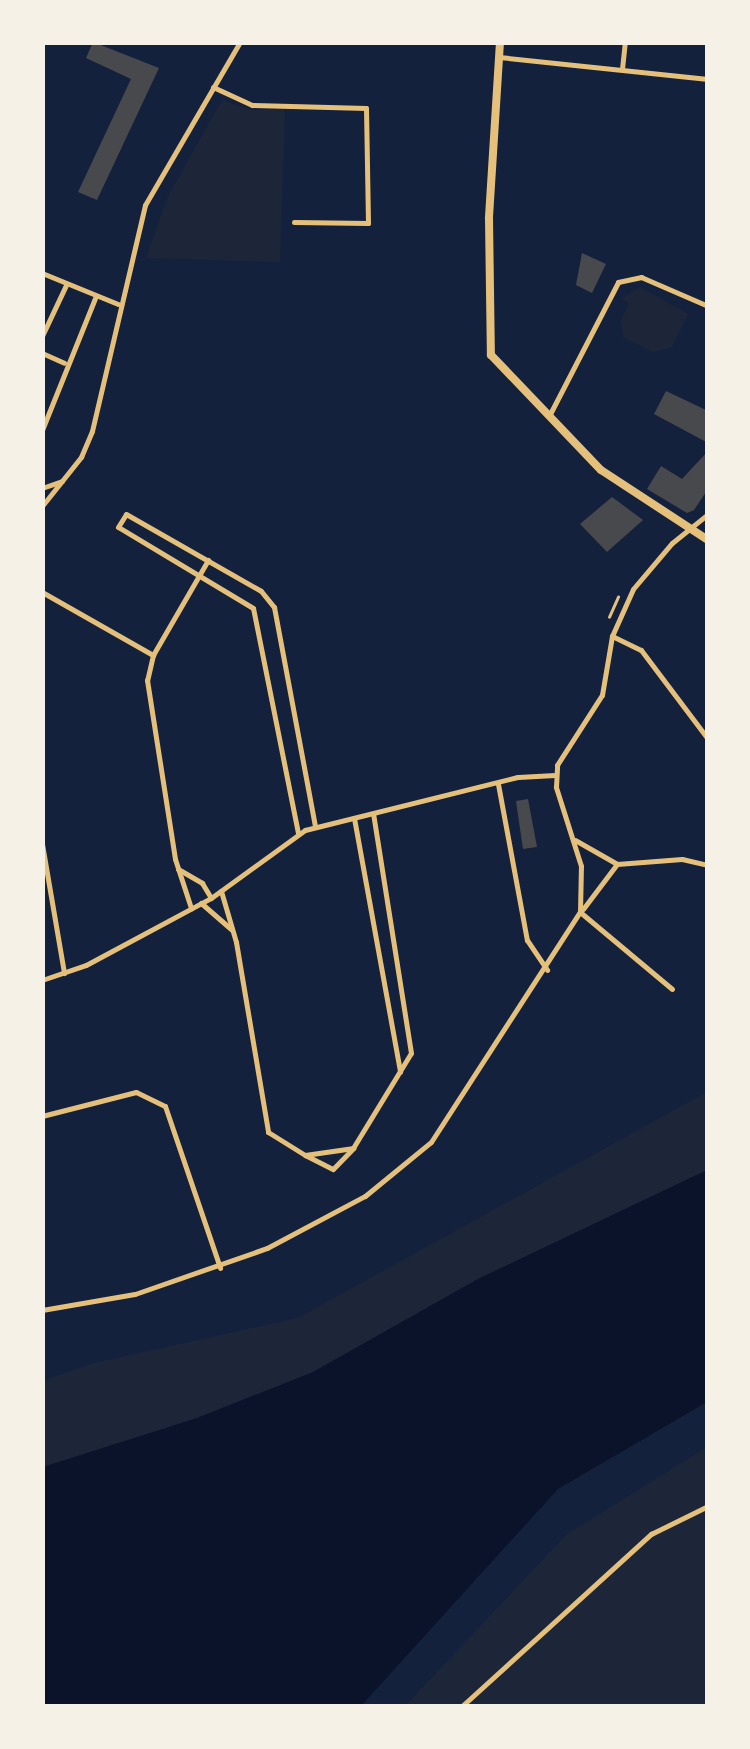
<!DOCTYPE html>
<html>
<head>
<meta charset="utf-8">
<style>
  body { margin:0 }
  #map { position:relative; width:750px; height:1749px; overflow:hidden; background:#14213d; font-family:Bitter,serif }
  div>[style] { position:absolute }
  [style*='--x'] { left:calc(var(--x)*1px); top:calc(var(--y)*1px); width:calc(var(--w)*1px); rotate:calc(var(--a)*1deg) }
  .green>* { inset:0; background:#1d2539 }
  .water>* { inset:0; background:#0b132b }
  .building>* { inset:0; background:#48494c }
  .path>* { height:2.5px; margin:-1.25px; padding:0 1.25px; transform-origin:1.25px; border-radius:1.25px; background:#e5c07b }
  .minor>* { height:5px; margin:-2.5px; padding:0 2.5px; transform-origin:2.5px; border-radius:2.5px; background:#e5c07b }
  .tertiary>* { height:8px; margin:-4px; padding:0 4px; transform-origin:4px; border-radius:4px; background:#e5c07b }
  span { translate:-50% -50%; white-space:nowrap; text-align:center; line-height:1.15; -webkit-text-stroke:8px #f6f1e7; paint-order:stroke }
  .frame { position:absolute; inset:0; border:45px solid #f6f1e7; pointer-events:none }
</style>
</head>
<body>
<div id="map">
  <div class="green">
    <i style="clip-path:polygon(222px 100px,250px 110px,285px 108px,280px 262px,146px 258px,168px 196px)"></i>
    <i style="clip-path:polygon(640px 287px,688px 314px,672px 347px,653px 352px,623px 337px,621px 321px,629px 303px,621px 299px)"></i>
    <i style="clip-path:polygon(707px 1092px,707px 1170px,478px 1279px,313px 1372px,197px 1418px,43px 1467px,42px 1381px,94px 1363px,298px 1318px)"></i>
    <i style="clip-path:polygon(707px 1447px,707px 1706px,405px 1706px,566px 1535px)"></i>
  </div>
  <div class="water">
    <i style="clip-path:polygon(707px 1170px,707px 1402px,558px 1489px,361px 1706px,43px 1706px,43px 1467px,197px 1418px,313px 1372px,478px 1279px)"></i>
  </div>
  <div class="building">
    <i style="clip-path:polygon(93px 42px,159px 68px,97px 200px,78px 192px,131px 79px,86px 58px)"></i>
    <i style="clip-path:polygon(582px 253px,606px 264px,592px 293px,576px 285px)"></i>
    <i style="clip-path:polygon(666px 391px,708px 411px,708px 443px,654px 414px)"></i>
    <i style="clip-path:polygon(708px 451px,708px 489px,694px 510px,687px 513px,647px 489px,661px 466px,682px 479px)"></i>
    <i style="clip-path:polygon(612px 497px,643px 520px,607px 552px,580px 524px)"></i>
    <i style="clip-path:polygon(528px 799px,537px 847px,523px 849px,516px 801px)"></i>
  </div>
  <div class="path">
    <i style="--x:609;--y:617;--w:22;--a:-66"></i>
  </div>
  <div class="minor">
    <i style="--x:499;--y:57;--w:210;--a:6"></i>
    <i style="--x:622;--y:69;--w:27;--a:-84"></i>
    <i style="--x:213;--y:87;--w:43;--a:24.8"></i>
    <i style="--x:252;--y:105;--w:114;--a:1.5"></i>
    <i style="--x:366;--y:108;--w:115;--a:89"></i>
    <i style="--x:368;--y:223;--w:74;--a:-179.2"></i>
    <i style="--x:42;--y:273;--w:82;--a:22.2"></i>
    <i style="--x:42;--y:336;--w:56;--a:-64.8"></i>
    <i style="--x:42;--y:353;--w:24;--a:24"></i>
    <i style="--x:550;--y:414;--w:148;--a:-62.7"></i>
    <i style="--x:618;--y:282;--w:24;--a:-12"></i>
    <i style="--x:641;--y:277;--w:73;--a:23.4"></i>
    <i style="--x:42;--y:430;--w:142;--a:-68.1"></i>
    <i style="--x:42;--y:488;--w:21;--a:-19"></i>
    <i style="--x:42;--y:506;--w:63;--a:-51.5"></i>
    <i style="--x:81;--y:457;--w:28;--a:-67"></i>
    <i style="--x:92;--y:431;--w:232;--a:-76.8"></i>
    <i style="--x:145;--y:205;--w:189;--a:-59.8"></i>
    <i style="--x:42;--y:592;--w:128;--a:29.6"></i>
    <i style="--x:153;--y:655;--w:26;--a:103"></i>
    <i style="--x:147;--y:680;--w:181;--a:81.1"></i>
    <i style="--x:175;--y:859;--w:52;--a:71.9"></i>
    <i style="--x:612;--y:636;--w:32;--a:26"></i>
    <i style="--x:641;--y:650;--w:111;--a:53"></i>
    <i style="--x:153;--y:655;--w:110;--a:-59.9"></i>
    <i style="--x:498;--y:784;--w:159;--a:79.5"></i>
    <i style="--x:527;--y:940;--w:36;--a:56"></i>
    <i style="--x:354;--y:818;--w:258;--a:79.7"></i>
    <i style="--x:298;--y:833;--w:229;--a:-101.3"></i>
    <i style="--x:253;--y:608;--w:157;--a:-149"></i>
    <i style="--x:118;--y:527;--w:15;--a:-58"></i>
    <i style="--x:126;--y:514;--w:155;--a:29.7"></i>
    <i style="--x:261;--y:591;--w:21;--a:51"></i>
    <i style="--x:274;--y:607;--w:223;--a:79.4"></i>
    <i style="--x:575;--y:840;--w:48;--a:29.7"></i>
    <i style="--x:617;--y:864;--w:65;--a:-4.4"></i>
    <i style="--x:682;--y:859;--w:27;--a:13"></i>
    <i style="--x:42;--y:844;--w:131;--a:80.3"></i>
    <i style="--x:178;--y:869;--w:28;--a:30"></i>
    <i style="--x:202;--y:883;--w:17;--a:59"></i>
    <i style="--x:221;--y:891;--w:53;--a:73.6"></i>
    <i style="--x:236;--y:942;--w:193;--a:80.4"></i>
    <i style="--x:268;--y:1132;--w:44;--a:31.9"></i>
    <i style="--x:305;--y:1155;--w:49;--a:-8.3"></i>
    <i style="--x:353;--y:1148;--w:111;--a:-58.6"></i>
    <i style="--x:411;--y:1053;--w:242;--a:-99"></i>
    <i style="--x:201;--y:903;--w:40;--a:41"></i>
    <i style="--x:583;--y:909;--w:56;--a:-52.9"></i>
    <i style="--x:580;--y:912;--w:120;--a:39.9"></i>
    <i style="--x:42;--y:980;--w:46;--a:-18.8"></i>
    <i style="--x:86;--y:965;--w:142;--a:-28.2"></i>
    <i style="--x:211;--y:898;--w:116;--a:-35.9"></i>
    <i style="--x:305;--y:830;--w:219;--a:-14"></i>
    <i style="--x:518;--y:777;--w:37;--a:-3"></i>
    <i style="--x:42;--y:1116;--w:97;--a:-14.3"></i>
    <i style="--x:136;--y:1092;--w:32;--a:26"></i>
    <i style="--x:165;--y:1106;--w:171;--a:71.2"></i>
    <i style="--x:305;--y:1155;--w:31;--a:27"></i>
    <i style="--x:333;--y:1169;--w:29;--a:-46"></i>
    <i style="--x:42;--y:1310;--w:94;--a:-9.8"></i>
    <i style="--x:135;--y:1294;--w:140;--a:-19.2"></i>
    <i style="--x:267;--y:1248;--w:111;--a:-28"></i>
    <i style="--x:365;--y:1196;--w:85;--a:-39.3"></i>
    <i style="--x:431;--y:1142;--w:274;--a:-57.1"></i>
    <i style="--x:580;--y:912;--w:46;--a:-88.8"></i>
    <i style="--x:581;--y:866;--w:83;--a:-107.6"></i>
    <i style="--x:556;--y:787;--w:22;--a:-87"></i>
    <i style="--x:557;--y:765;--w:83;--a:-57.3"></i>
    <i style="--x:602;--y:695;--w:60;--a:-80.4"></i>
    <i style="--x:612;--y:636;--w:51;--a:-65.9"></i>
    <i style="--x:633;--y:589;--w:60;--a:-49.7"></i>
    <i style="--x:672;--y:543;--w:46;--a:-38.9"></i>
    <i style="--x:462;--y:1706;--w:256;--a:-42.3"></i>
    <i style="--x:651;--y:1534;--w:64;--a:-26.2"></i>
  </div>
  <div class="tertiary">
    <i style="--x:500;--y:42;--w:177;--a:93.6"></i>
    <i style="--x:489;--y:219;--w:136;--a:89.2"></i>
    <i style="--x:491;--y:355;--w:159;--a:46.3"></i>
    <i style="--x:601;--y:470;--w:128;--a:33.2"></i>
  </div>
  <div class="frame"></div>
</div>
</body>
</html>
